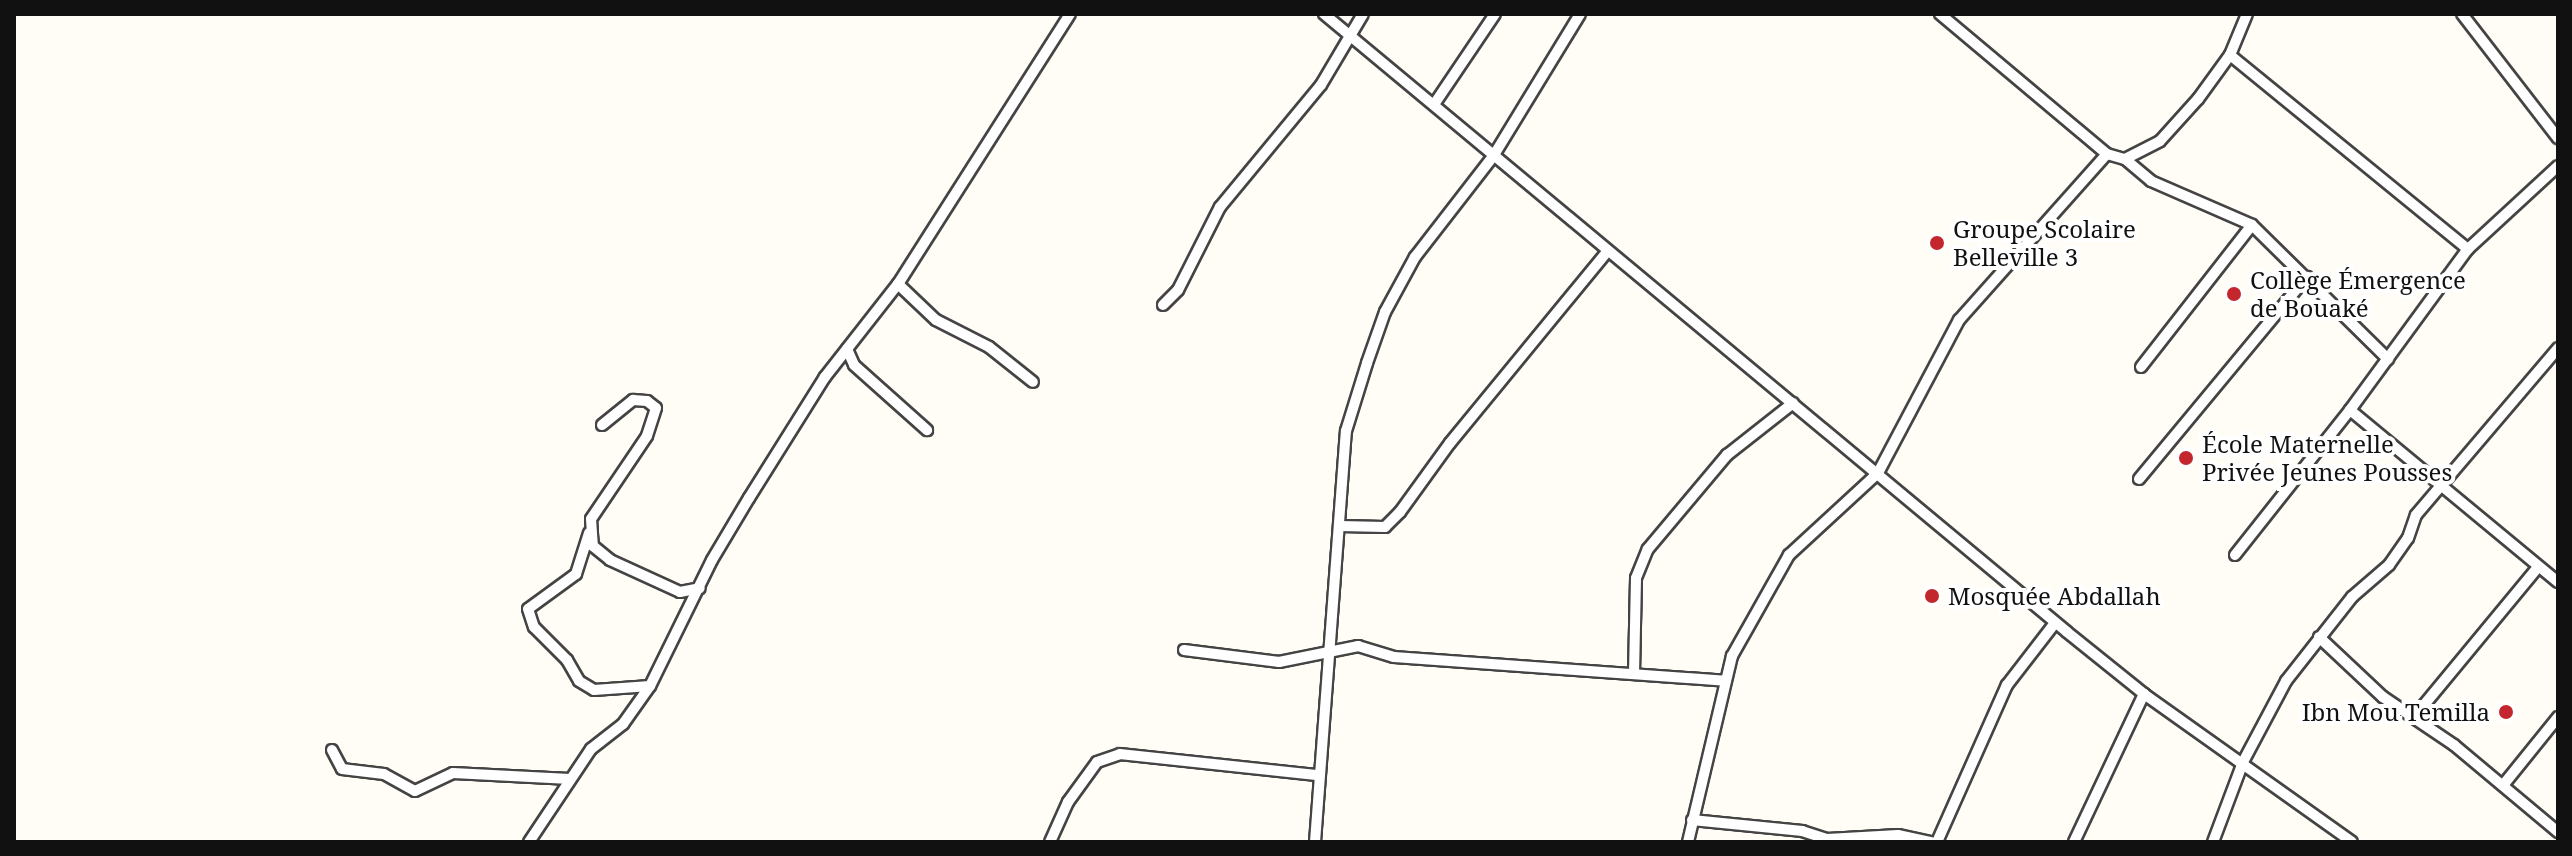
<!DOCTYPE html>
<html>
<head>
<meta charset="utf-8">
<style>
  body { margin:0 }
  #map { position:relative; width:2572px; height:856px; overflow:hidden; background:#fffdf5; font-family:"Noto Serif",serif }
  div>[style] { position:absolute }
  [style*='--x'] { left:calc(var(--x)*1px); top:calc(var(--y)*1px); width:calc(var(--w)*1px); rotate:calc(var(--a)*1deg) }
  .roads { filter:drop-shadow(2px 0 #444) drop-shadow(-2px 0 #444) drop-shadow(0 2px #444) drop-shadow(0 -2px #444) }
  .minor>* { height:10px; margin:-5px; padding:0 5px; transform-origin:5px; border-radius:5px; background:#fff }
  .dots>* { width:22px; height:22px; translate:-50% -50%; box-sizing:border-box; border:4px solid #fff; border-radius:50% }
  span { translate:-50% -50%; white-space:nowrap; text-align:center; line-height:1.15; -webkit-text-stroke:8px #fff; paint-order:stroke }
  .poi-label { font-size:24px; color:#111 }
  .left { translate:0 -50%; text-align:left }
  .right { translate:-100% -50%; text-align:right }
  .frame { position:absolute; inset:0; border:16px solid #111; pointer-events:none }
</style>
</head>
<body>
<div id="map">
  <div class="roads">
    <div class="minor">
      <i style="--x:1324;--y:14;--w:966;--a:39.75"></i>
      <i style="--x:2067;--y:632;--w:99;--a:38.8"></i>
      <i style="--x:2144;--y:694;--w:255;--a:35.4"></i>
      <i style="--x:1940;--y:14;--w:218;--a:40"></i>
      <i style="--x:2107;--y:154;--w:19;--a:16"></i>
      <i style="--x:2125;--y:159;--w:34;--a:40"></i>
      <i style="--x:2151;--y:181;--w:110;--a:23.5"></i>
      <i style="--x:2252;--y:225;--w:191;--a:44.6"></i>
      <i style="--x:2462;--y:14;--w:157;--a:52.3"></i>
      <i style="--x:2230;--y:55;--w:307;--a:39.2"></i>
      <i style="--x:1435;--y:103;--w:107;--a:-56"></i>
      <i style="--x:2125;--y:159;--w:39;--a:-27"></i>
      <i style="--x:2160;--y:141;--w:57;--a:-47.9"></i>
      <i style="--x:2198;--y:99;--w:54;--a:-54"></i>
      <i style="--x:2230;--y:55;--w:44;--a:-67.5"></i>
      <i style="--x:898;--y:284;--w:52;--a:43.5"></i>
      <i style="--x:936;--y:320;--w:59;--a:27"></i>
      <i style="--x:989;--y:347;--w:56;--a:38.5"></i>
      <i style="--x:1163;--y:305;--w:21;--a:-45"></i>
      <i style="--x:1178;--y:290;--w:93;--a:-63.2"></i>
      <i style="--x:1220;--y:207;--w:158;--a:-50.4"></i>
      <i style="--x:1321;--y:85;--w:82;--a:-59.4"></i>
      <i style="--x:847;--y:349;--w:17;--a:66"></i>
      <i style="--x:854;--y:365;--w:98;--a:41.7"></i>
      <i style="--x:2141;--y:367;--w:180;--a:-52"></i>
      <i style="--x:2350;--y:410;--w:270;--a:39.6"></i>
      <i style="--x:602;--y:425;--w:40;--a:-39"></i>
      <i style="--x:633;--y:400;--w:14;--a:4"></i>
      <i style="--x:647;--y:401;--w:11;--a:38"></i>
      <i style="--x:656;--y:408;--w:29;--a:108"></i>
      <i style="--x:647;--y:436;--w:100;--a:124"></i>
      <i style="--x:591;--y:519;--w:27;--a:86"></i>
      <i style="--x:593;--y:546;--w:22;--a:39"></i>
      <i style="--x:610;--y:560;--w:77;--a:24.6"></i>
      <i style="--x:680;--y:592;--w:20;--a:-11"></i>
      <i style="--x:2139;--y:479;--w:263;--a:-50.3"></i>
      <i style="--x:1340;--y:526;--w:45;--a:1.3"></i>
      <i style="--x:1385;--y:527;--w:21;--a:-45"></i>
      <i style="--x:1400;--y:512;--w:85;--a:-54.1"></i>
      <i style="--x:1450;--y:443;--w:246;--a:-50.6"></i>
      <i style="--x:589;--y:533;--w:43;--a:107.6"></i>
      <i style="--x:576;--y:574;--w:59;--a:143.9"></i>
      <i style="--x:528;--y:609;--w:19;--a:72"></i>
      <i style="--x:534;--y:627;--w:47;--a:45"></i>
      <i style="--x:567;--y:660;--w:24;--a:60"></i>
      <i style="--x:579;--y:681;--w:17;--a:31"></i>
      <i style="--x:594;--y:690;--w:56;--a:-4.1"></i>
      <i style="--x:2235;--y:555;--w:185;--a:-51.6"></i>
      <i style="--x:2350;--y:410;--w:200;--a:-53.8"></i>
      <i style="--x:2468;--y:249;--w:122;--a:-42.7"></i>
      <i style="--x:2319;--y:637;--w:88;--a:43.2"></i>
      <i style="--x:2383;--y:697;--w:86;--a:34.1"></i>
      <i style="--x:2454;--y:745;--w:136;--a:39.9"></i>
      <i style="--x:1184;--y:650;--w:96;--a:7.2"></i>
      <i style="--x:1279;--y:662;--w:81;--a:-11.4"></i>
      <i style="--x:1358;--y:646;--w:38;--a:17"></i>
      <i style="--x:1394;--y:657;--w:332;--a:4.1"></i>
      <i style="--x:1634;--y:674;--w:96;--a:-88.8"></i>
      <i style="--x:1636;--y:578;--w:31;--a:-68"></i>
      <i style="--x:1648;--y:549;--w:123;--a:-50"></i>
      <i style="--x:1727;--y:455;--w:84;--a:-38.2"></i>
      <i style="--x:2414;--y:717;--w:195;--a:-50.4"></i>
      <i style="--x:332;--y:750;--w:21;--a:62"></i>
      <i style="--x:342;--y:769;--w:42;--a:6.8"></i>
      <i style="--x:384;--y:774;--w:35;--a:29"></i>
      <i style="--x:415;--y:791;--w:42;--a:-25.3"></i>
      <i style="--x:453;--y:773;--w:117;--a:2.9"></i>
      <i style="--x:2504;--y:784;--w:86;--a:-51.1"></i>
      <i style="--x:1692;--y:820;--w:111;--a:5.7"></i>
      <i style="--x:1802;--y:831;--w:26;--a:18"></i>
      <i style="--x:1827;--y:839;--w:71;--a:-3.2"></i>
      <i style="--x:1898;--y:835;--w:34;--a:12"></i>
      <i style="--x:529;--y:842;--w:112;--a:-56.3"></i>
      <i style="--x:591;--y:749;--w:41;--a:-38"></i>
      <i style="--x:623;--y:724;--w:47;--a:-54.6"></i>
      <i style="--x:650;--y:686;--w:140;--a:-63.8"></i>
      <i style="--x:712;--y:560;--w:72;--a:-59.2"></i>
      <i style="--x:749;--y:498;--w:143;--a:-57.9"></i>
      <i style="--x:825;--y:377;--w:118;--a:-51.9"></i>
      <i style="--x:898;--y:284;--w:320;--a:-57.5"></i>
      <i style="--x:1050;--y:842;--w:44;--a:-65.8"></i>
      <i style="--x:1068;--y:802;--w:49;--a:-54.1"></i>
      <i style="--x:1097;--y:762;--w:24;--a:-19"></i>
      <i style="--x:1120;--y:754;--w:197;--a:6.1"></i>
      <i style="--x:1315;--y:842;--w:412;--a:-85.7"></i>
      <i style="--x:1346;--y:431;--w:71;--a:-72.8"></i>
      <i style="--x:1367;--y:363;--w:54;--a:-70.6"></i>
      <i style="--x:1385;--y:312;--w:63;--a:-61.4"></i>
      <i style="--x:1415;--y:257;--w:129;--a:-52.2"></i>
      <i style="--x:1494;--y:155;--w:165;--a:-58.6"></i>
      <i style="--x:1688;--y:842;--w:191;--a:-76.7"></i>
      <i style="--x:1732;--y:656;--w:116;--a:-60.6"></i>
      <i style="--x:1789;--y:555;--w:121;--a:-42.7"></i>
      <i style="--x:1878;--y:473;--w:173;--a:-62.1"></i>
      <i style="--x:1959;--y:320;--w:222;--a:-48.3"></i>
      <i style="--x:1937;--y:842;--w:172;--a:-66"></i>
      <i style="--x:2007;--y:685;--w:78;--a:-52.3"></i>
      <i style="--x:2074;--y:842;--w:164;--a:-64.7"></i>
      <i style="--x:2213;--y:842;--w:85;--a:-69.4"></i>
      <i style="--x:2243;--y:762;--w:92;--a:-62"></i>
      <i style="--x:2286;--y:681;--w:107;--a:-51.8"></i>
      <i style="--x:2352;--y:597;--w:49;--a:-40.9"></i>
      <i style="--x:2389;--y:565;--w:33;--a:-55"></i>
      <i style="--x:2408;--y:538;--w:24;--a:-71"></i>
      <i style="--x:2416;--y:515;--w:219;--a:-49.6"></i>
    </div>
  </div>
  <div class="dots">
    <i style="left:1937px;top:243px;background:#c4262e"></i>
    <i style="left:2234px;top:294px;background:#c4262e"></i>
    <i style="left:2186px;top:458px;background:#c4262e"></i>
    <i style="left:1932px;top:596px;background:#c4262e"></i>
    <i style="left:2506px;top:712px;background:#c4262e"></i>
  </div>
  <div class="poi-label">
    <span class="left" style="left:1953px;top:243px">Groupe Scolaire<br>Belleville 3</span>
    <span class="left" style="left:2250px;top:294px">Collège Émergence<br>de Bouaké</span>
    <span class="left" style="left:2202px;top:458px">École Maternelle<br>Privée Jeunes Pousses</span>
    <span class="left" style="left:1948px;top:596px">Mosquée Abdallah</span>
    <span class="right" style="left:2490px;top:712px">Ibn Mou Temilla</span>
  </div>
  <div class="frame"></div>
</div>
</body>
</html>
